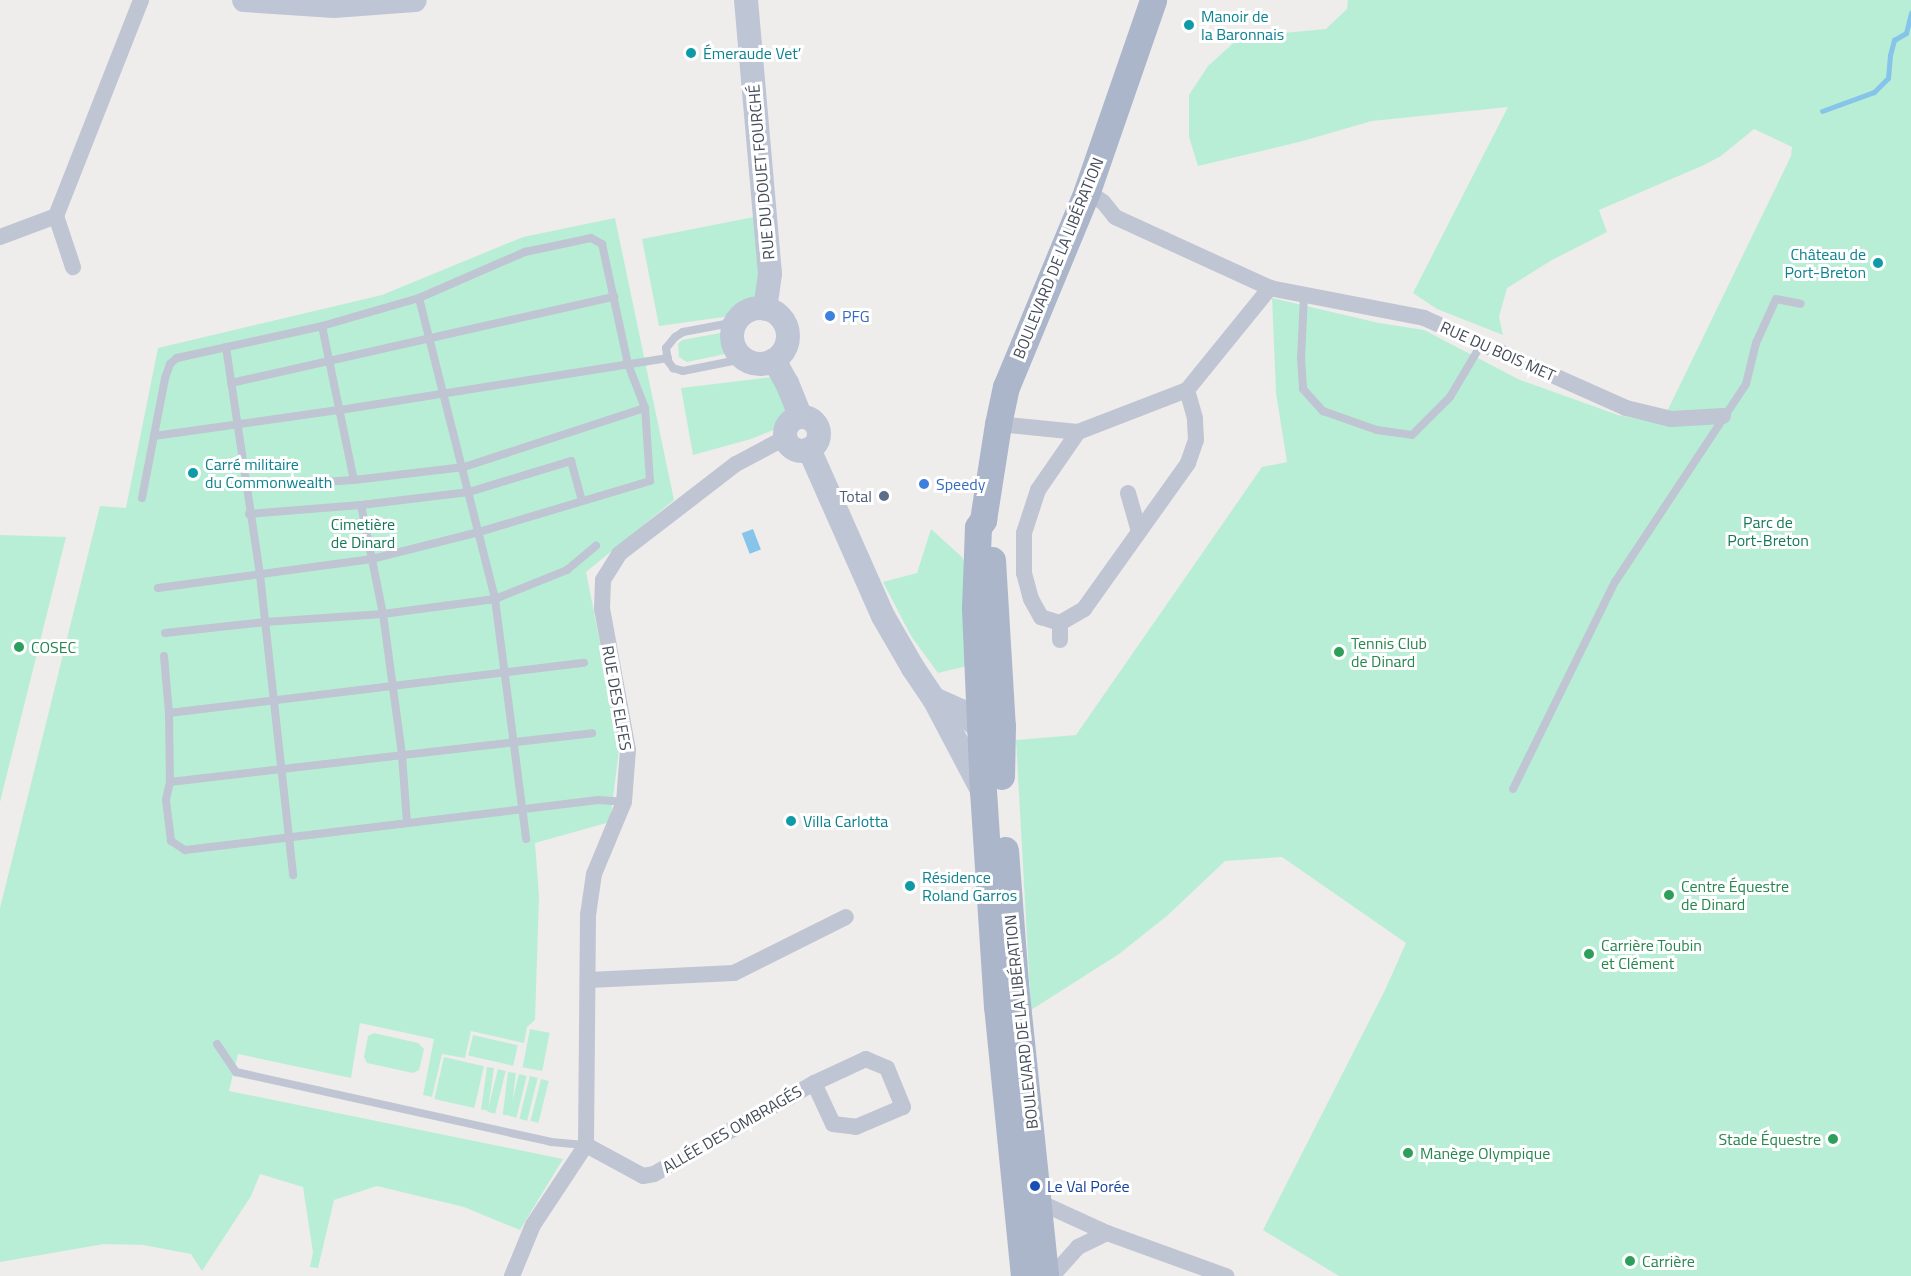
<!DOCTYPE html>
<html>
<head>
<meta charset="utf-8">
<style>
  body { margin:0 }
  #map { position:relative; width:1911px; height:1276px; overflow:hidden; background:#efecec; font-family:"Titillium Web",sans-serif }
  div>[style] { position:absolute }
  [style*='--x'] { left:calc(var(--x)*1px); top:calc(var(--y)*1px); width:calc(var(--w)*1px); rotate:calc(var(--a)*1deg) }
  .green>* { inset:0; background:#b9eed6; transform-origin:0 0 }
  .water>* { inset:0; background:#86c4ea; transform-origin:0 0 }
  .stream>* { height:5px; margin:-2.5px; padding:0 2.5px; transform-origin:2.5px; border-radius:2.5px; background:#86c4ea }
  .lane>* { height:8px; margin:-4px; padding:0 4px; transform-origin:4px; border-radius:4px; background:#bfc5d2 }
  .street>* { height:16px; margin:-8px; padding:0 8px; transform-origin:8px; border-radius:8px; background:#bfc5d2 }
  .secondary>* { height:24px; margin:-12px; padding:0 12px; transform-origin:12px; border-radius:12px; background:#bec5d5 }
  .secondary>.ring { margin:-12px; padding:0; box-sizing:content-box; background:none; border:24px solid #bec5d5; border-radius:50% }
  .primary>* { height:27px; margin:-13.5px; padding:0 13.5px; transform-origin:13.5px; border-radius:13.5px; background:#abb6cb }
  .dots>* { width:16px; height:16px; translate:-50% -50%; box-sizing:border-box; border:3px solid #fff; border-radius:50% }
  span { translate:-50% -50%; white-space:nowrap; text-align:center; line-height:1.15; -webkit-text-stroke:6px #fff; paint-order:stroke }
  .culture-label { font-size:16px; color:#0d838f }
  .left { translate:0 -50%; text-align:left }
  .right { translate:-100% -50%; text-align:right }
  .street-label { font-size:16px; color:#444c59 }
  .shop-label { font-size:16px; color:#366cbe }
  .service-label { font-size:16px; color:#4e5e75 }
  .park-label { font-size:16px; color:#177959 }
  .leisure-label { font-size:16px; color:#27864d }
  .transit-label { font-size:16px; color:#164399 }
</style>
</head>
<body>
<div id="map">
  <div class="green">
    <i style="clip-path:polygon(1348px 0,1911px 0,1911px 1276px,1339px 1276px,1263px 1230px,1385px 990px,1406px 943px,1282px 857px,1225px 861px,1168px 915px,1119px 954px,1031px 1010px,1016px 740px,1076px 735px,1262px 467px,1287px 462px,1276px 393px,1272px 298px,1379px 323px,1424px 330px,1518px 379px,1618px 415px,1661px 424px,1791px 156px,1792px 147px,1754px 129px,1721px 156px,1704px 165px,1599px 210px,1607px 232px,1552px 260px,1507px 288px,1499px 317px,1503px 335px,1437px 309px,1413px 293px,1508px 107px,1372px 121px,1299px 142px,1198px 166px,1189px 137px,1189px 95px,1208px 66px,1240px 37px,1326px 29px,1347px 9px)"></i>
    <i style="clip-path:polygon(754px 217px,761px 286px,750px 304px,724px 317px,659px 326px,642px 239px)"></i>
    <i style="clip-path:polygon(615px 218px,674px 500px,586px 572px,620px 742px,610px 822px,535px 843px,539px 896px,535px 1020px,527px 1027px,524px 1043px,471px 1031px,465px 1058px,442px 1054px,432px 1097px,423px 1095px,434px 1039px,360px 1023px,351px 1078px,238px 1054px,229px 1091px,563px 1159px,520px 1230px,464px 1207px,377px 1186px,334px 1200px,318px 1268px,310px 1267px,313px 1252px,303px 1187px,260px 1174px,251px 1196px,202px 1271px,191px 1254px,143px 1245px,104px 1244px,0 1262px,0 908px,100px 506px,126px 508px,158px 348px,382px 295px,523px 237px)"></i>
    <i style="clip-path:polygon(720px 333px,727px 333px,730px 353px,687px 362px,679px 357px,678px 344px,682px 340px)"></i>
    <i style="clip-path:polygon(772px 377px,789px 411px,776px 429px,751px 439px,693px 455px,681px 388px)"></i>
    <i style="clip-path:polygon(931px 529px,962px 557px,967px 569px,967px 666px,938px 673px,911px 636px,883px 582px,917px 573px)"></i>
    <i style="clip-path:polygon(0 535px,66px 537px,0 802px)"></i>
    <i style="left:530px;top:1029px;width:20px;height:39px;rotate:11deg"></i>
    <i style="clip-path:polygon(374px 1033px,418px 1043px,424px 1049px,419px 1070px,413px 1073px,367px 1063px,364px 1057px,368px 1036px)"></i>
    <i style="left:473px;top:1035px;width:46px;height:21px;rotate:13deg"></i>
    <i style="left:444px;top:1057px;width:41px;height:43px;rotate:13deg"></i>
    <i style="left:487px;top:1067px;width:7px;height:43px;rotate:8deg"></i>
    <i style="left:498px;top:1069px;width:8px;height:44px;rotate:14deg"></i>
    <i style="left:508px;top:1072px;width:8px;height:43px;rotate:7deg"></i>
    <i style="left:519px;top:1074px;width:8px;height:43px;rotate:14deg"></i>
    <i style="left:530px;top:1076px;width:8px;height:44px;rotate:14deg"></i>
    <i style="left:541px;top:1079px;width:8px;height:43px;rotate:14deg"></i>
  </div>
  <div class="water">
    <i style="left:753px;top:529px;width:22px;height:12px;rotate:69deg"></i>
  </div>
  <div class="stream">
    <i style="--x:1822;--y:111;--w:55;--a:-20.1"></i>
    <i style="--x:1874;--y:92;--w:20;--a:-45"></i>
    <i style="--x:1888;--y:78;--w:23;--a:-85"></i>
    <i style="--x:1890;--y:55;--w:16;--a:-75"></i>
    <i style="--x:1894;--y:40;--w:14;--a:-30"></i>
    <i style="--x:1906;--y:33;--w:21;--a:-76"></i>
  </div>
  <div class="lane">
    <i style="--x:1304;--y:295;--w:63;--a:92.7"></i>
    <i style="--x:1301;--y:358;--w:31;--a:86"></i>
    <i style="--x:1303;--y:389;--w:30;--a:48"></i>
    <i style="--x:1323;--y:411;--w:57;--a:19.4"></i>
    <i style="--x:1377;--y:430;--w:35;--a:8"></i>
    <i style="--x:1412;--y:435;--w:54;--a:-45"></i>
    <i style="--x:1450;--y:397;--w:63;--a:-59.3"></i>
    <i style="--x:419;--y:298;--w:310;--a:75.8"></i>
    <i style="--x:495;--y:599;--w:242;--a:82.6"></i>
    <i style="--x:736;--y:322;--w:54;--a:169.3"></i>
    <i style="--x:683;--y:332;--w:9;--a:148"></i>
    <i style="--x:675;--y:337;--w:14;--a:129"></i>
    <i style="--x:666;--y:348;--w:13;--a:81"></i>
    <i style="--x:668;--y:361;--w:9;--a:54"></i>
    <i style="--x:673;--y:368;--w:10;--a:17"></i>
    <i style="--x:683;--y:371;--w:61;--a:-11.3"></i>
    <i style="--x:322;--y:326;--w:157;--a:78.3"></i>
    <i style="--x:226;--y:347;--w:231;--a:81.5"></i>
    <i style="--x:260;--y:575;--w:302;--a:83.7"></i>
    <i style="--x:231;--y:383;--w:393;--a:-12.7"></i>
    <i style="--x:154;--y:436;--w:188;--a:-8"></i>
    <i style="--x:340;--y:410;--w:332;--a:-9"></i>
    <i style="--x:246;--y:487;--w:108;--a:-3.7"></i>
    <i style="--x:354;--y:480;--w:111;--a:-6.7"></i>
    <i style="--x:464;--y:467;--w:190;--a:-18.1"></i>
    <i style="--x:142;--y:498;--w:122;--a:-79.1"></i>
    <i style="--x:165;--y:378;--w:15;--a:-70"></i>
    <i style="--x:170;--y:364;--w:9;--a:-41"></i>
    <i style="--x:177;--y:358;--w:148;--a:-12.4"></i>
    <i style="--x:322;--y:326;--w:101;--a:-16.1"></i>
    <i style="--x:419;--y:298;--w:116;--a:-23.5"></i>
    <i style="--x:525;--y:252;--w:67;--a:-12"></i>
    <i style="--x:591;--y:238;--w:13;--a:29"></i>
    <i style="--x:602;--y:244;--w:123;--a:77.8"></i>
    <i style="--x:628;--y:364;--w:47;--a:68.9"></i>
    <i style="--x:645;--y:408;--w:73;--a:86.1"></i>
    <i style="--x:650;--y:481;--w:178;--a:163.4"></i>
    <i style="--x:479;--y:532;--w:110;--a:165.8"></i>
    <i style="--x:372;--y:559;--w:216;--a:172.3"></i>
    <i style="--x:361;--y:505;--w:111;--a:78.6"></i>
    <i style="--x:383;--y:614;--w:142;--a:82.3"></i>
    <i style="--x:402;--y:755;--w:68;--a:85.8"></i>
    <i style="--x:249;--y:514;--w:112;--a:-4.6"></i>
    <i style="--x:361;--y:505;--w:109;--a:-6.9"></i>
    <i style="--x:469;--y:492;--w:107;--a:-16.9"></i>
    <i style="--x:571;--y:461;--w:41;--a:74.6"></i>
    <i style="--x:165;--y:633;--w:101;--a:-6.3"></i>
    <i style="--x:265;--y:622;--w:118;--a:-3.9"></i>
    <i style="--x:383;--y:614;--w:113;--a:-7.6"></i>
    <i style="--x:495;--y:599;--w:78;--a:-21.9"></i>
    <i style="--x:567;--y:570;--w:38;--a:-40"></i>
    <i style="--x:164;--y:656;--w:57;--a:85"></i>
    <i style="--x:169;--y:713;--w:69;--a:89.2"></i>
    <i style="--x:170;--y:782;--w:18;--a:103"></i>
    <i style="--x:166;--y:800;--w:41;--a:83"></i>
    <i style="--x:171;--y:841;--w:17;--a:33"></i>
    <i style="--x:185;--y:850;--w:416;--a:-6.9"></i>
    <i style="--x:598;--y:800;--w:26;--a:4"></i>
    <i style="--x:169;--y:713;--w:418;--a:-6.9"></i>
    <i style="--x:170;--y:782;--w:425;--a:-6.6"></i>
    <i style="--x:1513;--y:789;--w:231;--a:-63.8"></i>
    <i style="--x:1615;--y:582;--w:237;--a:-56.5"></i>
    <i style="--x:1746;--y:384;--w:42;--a:-76.3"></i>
    <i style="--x:1756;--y:343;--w:48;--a:-65.6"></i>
    <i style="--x:1776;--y:299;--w:25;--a:11"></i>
    <i style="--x:217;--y:1044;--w:34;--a:56"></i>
    <i style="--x:236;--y:1072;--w:323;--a:12.5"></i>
    <i style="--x:551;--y:1142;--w:34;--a:5"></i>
  </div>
  <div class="street">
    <i style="--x:1087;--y:191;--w:19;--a:35"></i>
    <i style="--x:1103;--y:202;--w:19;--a:51"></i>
    <i style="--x:1115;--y:217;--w:170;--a:24.6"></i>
    <i style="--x:1270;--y:288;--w:157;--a:11"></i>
    <i style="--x:1424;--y:318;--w:221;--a:24"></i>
    <i style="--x:1626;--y:408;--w:46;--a:13.7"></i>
    <i style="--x:1671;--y:419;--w:52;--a:-3.3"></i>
    <i style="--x:56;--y:216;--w:54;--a:71.6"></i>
    <i style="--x:0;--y:237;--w:60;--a:-20.6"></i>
    <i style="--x:56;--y:216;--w:232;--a:-68.5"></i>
    <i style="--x:998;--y:424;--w:80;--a:5.7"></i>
    <i style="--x:1078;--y:432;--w:117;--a:-21.1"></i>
    <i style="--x:1187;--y:390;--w:132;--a:-50.9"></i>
    <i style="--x:1078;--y:432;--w:70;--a:124.6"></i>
    <i style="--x:1038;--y:490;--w:45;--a:108"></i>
    <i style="--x:1024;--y:533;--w:40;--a:90"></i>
    <i style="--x:1024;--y:573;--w:27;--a:75"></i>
    <i style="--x:1031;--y:599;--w:21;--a:61"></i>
    <i style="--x:1041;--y:617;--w:20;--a:18"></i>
    <i style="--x:1060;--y:623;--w:28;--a:-30"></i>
    <i style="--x:1084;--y:609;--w:179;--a:-54.5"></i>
    <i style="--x:1188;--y:463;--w:24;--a:-71"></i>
    <i style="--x:1196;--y:440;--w:22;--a:-93"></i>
    <i style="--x:1195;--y:418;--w:29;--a:-106"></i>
    <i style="--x:1128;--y:493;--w:40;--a:74"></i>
    <i style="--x:1060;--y:623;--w:17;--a:90"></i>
    <i style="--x:589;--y:980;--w:145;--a:-2.8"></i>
    <i style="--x:734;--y:973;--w:125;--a:-26.6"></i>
    <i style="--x:586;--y:1145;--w:65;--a:28.5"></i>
    <i style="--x:643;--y:1176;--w:11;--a:-10"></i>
    <i style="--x:654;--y:1174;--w:184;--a:-29.6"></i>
    <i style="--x:814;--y:1083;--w:45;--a:65.1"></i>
    <i style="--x:833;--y:1124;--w:23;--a:7"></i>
    <i style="--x:856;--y:1127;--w:51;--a:-23.1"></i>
    <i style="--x:903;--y:1107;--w:42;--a:-112.3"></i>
    <i style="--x:887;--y:1068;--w:23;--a:-157"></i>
    <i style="--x:866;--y:1059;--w:57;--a:155.2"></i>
    <i style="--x:1037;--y:1201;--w:77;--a:24.6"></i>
    <i style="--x:1107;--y:1233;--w:127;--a:19.9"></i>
    <i style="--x:512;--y:1276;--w:55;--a:-67.6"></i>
    <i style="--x:533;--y:1225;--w:96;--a:-56.5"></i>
    <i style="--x:586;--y:1145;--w:230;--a:-89.5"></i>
    <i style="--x:588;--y:915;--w:41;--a:-81.7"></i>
    <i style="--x:594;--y:874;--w:78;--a:-67.4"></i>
    <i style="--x:624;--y:802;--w:52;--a:-85.6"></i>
    <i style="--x:628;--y:750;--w:143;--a:-100.4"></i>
    <i style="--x:602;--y:609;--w:29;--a:-88"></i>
    <i style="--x:603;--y:580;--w:31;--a:-58"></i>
    <i style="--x:619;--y:554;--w:148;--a:-37.6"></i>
    <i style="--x:736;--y:464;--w:55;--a:-28"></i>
    <i style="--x:1052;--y:1276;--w:39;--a:-48"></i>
    <i style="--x:1078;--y:1247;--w:32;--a:-26"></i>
  </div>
  <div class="secondary">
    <i style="--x:244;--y:0;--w:90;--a:3.8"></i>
    <i style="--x:334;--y:6;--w:81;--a:-4.2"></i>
    <i style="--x:746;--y:0;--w:275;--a:85"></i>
    <i style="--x:770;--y:274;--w:35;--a:98"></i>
    <i class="ring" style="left:732px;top:308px;width:32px;height:32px"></i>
    <i style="--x:774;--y:360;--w:26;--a:61"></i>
    <i style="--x:787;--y:383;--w:35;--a:68"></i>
    <i class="ring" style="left:785px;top:417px;width:10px;height:10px"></i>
    <i style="--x:809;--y:449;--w:183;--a:66.1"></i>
    <i style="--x:883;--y:616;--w:60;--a:60"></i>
    <i style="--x:913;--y:668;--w:37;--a:56"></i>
    <i style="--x:934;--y:699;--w:105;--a:62.2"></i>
    <i style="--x:934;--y:699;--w:30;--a:24"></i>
    <i style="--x:961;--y:711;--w:40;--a:42"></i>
  </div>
  <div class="primary">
    <i style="--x:992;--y:560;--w:166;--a:86.6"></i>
    <i style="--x:1002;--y:726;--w:50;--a:91.1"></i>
    <i style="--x:1005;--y:850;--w:134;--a:85.7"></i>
    <i style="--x:1015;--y:984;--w:294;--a:84.1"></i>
    <i style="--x:1024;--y:1276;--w:270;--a:-95.7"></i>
    <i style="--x:997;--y:1007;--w:215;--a:-93.7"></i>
    <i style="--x:983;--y:792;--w:184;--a:-92.5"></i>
    <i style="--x:975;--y:608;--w:81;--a:-87.9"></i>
    <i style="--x:978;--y:527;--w:9;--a:-54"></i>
    <i style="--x:983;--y:520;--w:97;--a:-81.1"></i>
    <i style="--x:998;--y:424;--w:38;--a:-78"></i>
    <i style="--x:1006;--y:387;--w:212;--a:-67.5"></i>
    <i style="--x:1087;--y:191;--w:202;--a:-70.9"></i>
  </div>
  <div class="dots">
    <i style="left:1189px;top:25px;background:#0f9aa8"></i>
    <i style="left:691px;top:53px;background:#0f9aa8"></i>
    <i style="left:1878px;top:263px;background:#0f9aa8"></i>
    <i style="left:830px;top:316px;background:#3f7fe0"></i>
    <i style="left:193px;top:473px;background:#0f9aa8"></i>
    <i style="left:924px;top:484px;background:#3f7fe0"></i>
    <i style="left:884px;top:496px;background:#5c6f8a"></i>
    <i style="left:19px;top:647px;background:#2e9e5b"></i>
    <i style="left:1339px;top:652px;background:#2e9e5b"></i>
    <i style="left:791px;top:821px;background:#0f9aa8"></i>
    <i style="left:910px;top:886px;background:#0f9aa8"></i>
    <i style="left:1669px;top:895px;background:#2e9e5b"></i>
    <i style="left:1589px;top:954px;background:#2e9e5b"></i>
    <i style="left:1833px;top:1139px;background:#2e9e5b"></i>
    <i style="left:1408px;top:1153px;background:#2e9e5b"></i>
    <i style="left:1035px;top:1186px;background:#1a4fb4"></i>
    <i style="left:1630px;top:1261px;background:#2e9e5b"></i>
  </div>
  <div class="culture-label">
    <span class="left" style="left:1201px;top:25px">Manoir de<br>la Baronnais</span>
    <span class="left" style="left:703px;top:53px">Émeraude Vet’</span>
    <span class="right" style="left:1866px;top:263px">Château de<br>Port-Breton</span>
    <span class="left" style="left:205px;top:473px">Carré militaire<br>du Commonwealth</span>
    <span class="left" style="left:803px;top:821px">Villa Carlotta</span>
    <span class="left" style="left:922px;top:886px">Résidence<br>Roland Garros</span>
  </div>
  <div class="street-label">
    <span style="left:761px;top:172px;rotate:-95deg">RUE DU DOUET FOURCHÉ</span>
    <span style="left:1058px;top:258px;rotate:-68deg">BOULEVARD DE LA LIBÉRATION</span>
    <span style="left:1498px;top:351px;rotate:24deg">RUE DU BOIS MET</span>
    <span style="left:617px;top:698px;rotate:80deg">RUE DES ELFES</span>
    <span style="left:1021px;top:1022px;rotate:-96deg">BOULEVARD DE LA LIBÉRATION</span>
    <span style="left:732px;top:1129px;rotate:-30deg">ALLÉE DES OMBRAGÉS</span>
  </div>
  <div class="shop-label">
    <span class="left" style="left:842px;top:316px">PFG</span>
    <span class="left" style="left:936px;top:484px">Speedy</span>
  </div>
  <div class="service-label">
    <span class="right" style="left:872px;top:496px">Total</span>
  </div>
  <div class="park-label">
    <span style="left:1768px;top:531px">Parc de<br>Port-Breton</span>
    <span style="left:363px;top:533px">Cimetière<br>de Dinard</span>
  </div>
  <div class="leisure-label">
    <span class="left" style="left:1351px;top:652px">Tennis Club<br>de Dinard</span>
    <span class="left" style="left:31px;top:647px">COSEC</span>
    <span class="left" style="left:1681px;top:895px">Centre Équestre<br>de Dinard</span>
    <span class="left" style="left:1601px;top:954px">Carrière Toubin<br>et Clément</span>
    <span class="right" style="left:1821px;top:1139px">Stade Équestre</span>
    <span class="left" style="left:1420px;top:1153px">Manège Olympique</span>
    <span class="left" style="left:1642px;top:1261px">Carrière</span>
  </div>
  <div class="transit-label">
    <span class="left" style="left:1047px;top:1186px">Le Val Porée</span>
  </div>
</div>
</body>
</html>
